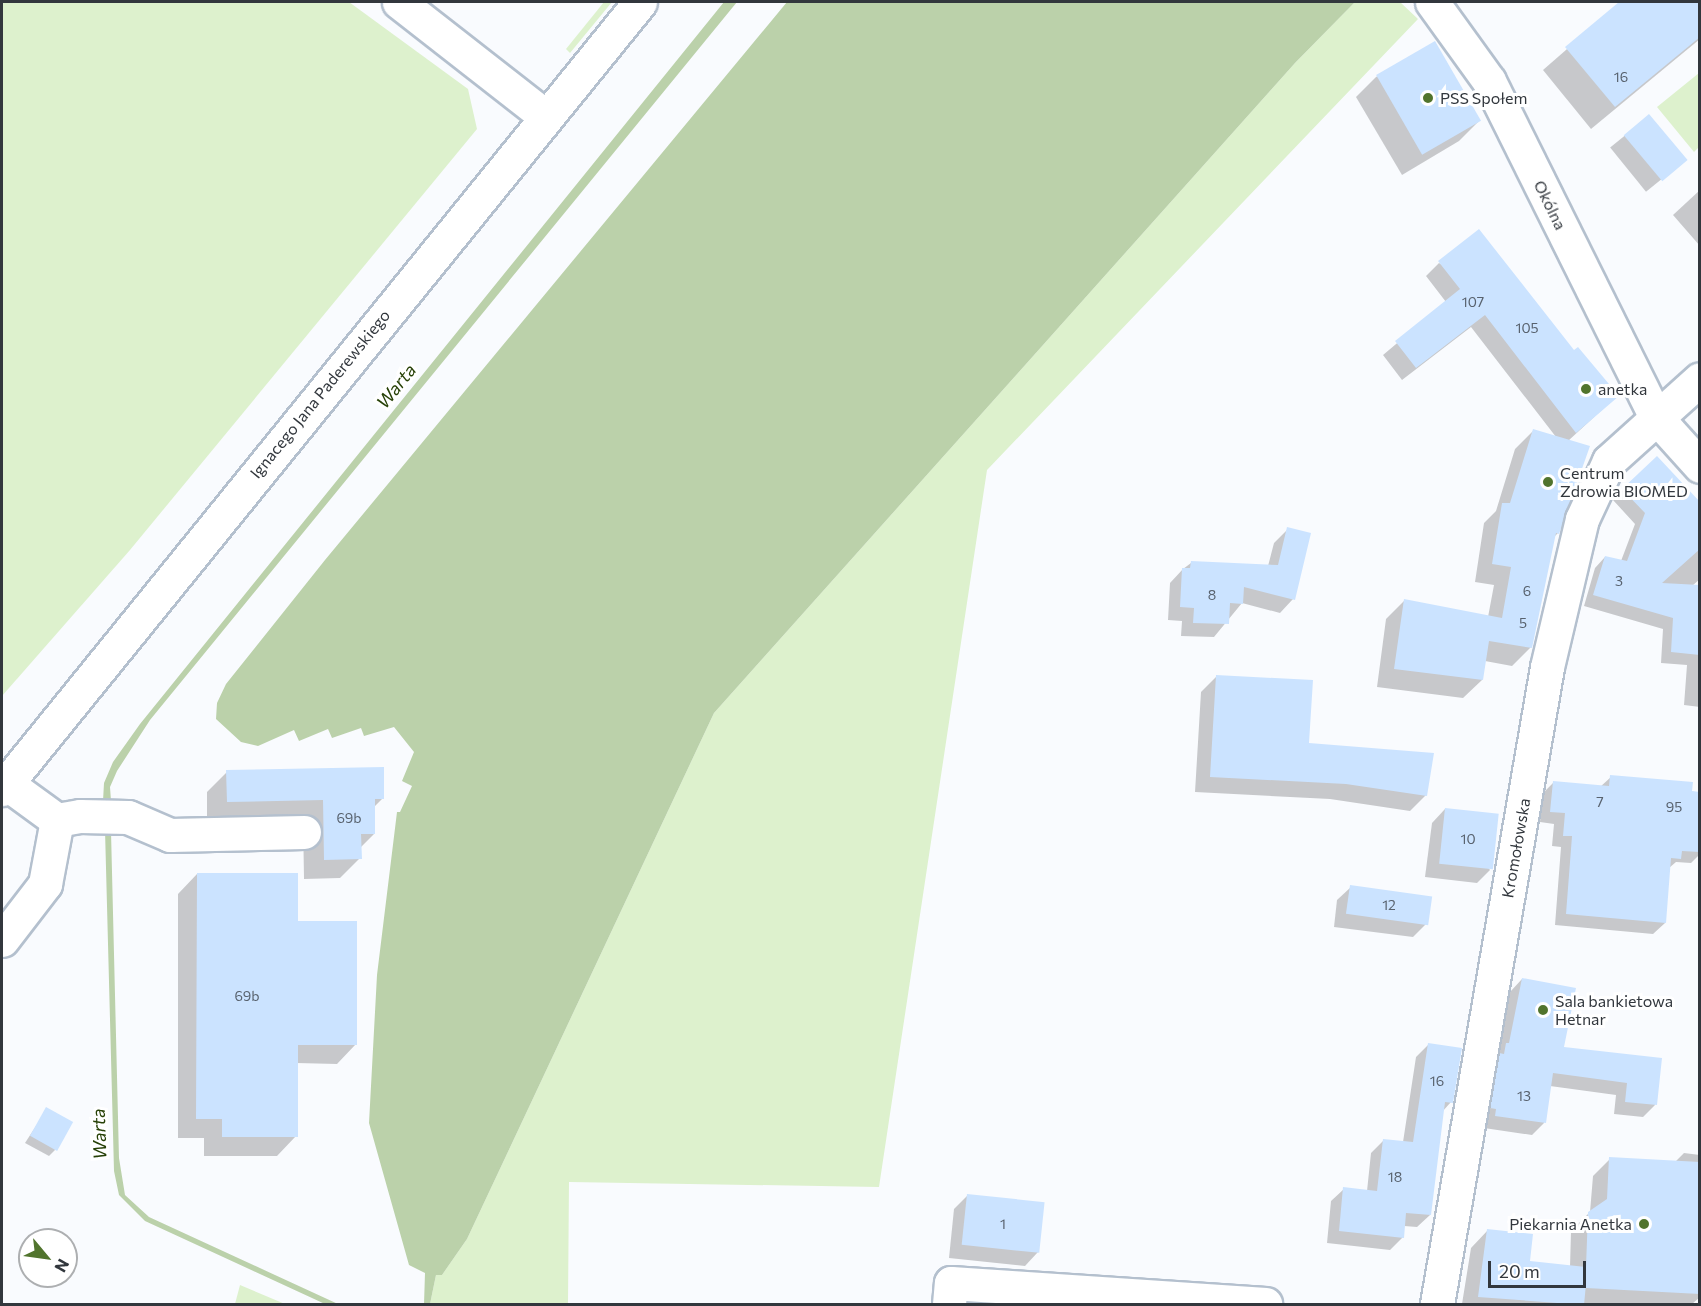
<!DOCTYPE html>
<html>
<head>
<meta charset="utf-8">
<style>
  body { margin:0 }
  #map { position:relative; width:1701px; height:1306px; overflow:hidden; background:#f9fbfe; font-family:Commissioner,sans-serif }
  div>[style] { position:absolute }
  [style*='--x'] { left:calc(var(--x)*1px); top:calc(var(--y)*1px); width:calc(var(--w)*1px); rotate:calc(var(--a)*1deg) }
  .green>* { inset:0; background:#ddf1cd }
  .water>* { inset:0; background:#bbd1aa }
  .shadow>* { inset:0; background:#0003; transform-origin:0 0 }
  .building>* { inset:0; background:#cbe3ff; transform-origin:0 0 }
  .roads { filter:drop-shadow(2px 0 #b4c0ce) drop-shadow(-2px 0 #b4c0ce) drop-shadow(0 2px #b4c0ce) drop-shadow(0 -2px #b4c0ce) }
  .minor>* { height:33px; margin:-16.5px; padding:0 16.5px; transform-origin:16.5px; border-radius:16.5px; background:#fff }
  .major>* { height:33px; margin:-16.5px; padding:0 16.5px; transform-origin:16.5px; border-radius:16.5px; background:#fff }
  .dots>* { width:16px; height:16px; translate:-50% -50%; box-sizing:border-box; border:3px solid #fff; border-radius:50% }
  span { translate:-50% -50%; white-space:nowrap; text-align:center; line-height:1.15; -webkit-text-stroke:6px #fff; paint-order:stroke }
  .number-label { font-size:14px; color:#58626e }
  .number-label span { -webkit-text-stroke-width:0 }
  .poi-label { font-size:16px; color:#32373d }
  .left { translate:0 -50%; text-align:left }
  .right { translate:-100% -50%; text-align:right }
  .street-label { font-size:16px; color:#32373d }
  .water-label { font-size:18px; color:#274107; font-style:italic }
  .frame { position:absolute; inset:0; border:3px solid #32373d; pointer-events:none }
  .north { position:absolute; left:18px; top:1228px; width:60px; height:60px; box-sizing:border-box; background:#fff; border:2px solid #adafb1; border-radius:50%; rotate:119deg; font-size:16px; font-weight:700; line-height:24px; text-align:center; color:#32373d }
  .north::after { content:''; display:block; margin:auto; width:21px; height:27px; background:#51742d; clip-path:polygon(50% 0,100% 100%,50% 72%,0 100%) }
  .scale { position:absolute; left:1488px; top:1261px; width:98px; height:27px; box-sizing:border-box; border:3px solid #32373d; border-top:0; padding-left:8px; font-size:18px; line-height:21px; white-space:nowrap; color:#32373d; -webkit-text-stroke:4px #fff; paint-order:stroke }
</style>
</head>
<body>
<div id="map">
  <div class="green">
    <i style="clip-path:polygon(2px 2px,349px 2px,468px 89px,477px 129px,130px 550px,2px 696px)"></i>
    <i style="clip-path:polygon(604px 2px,612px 2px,570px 53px,566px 49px)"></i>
    <i style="clip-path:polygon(1355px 2px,1400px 2px,1418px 19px,987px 470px,879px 1187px,569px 1182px,568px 1304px,430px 1304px,436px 1275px,442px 1275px,467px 1239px,714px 713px,1295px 63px)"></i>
    <i style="clip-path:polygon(1699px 73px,1699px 147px,1694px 152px,1657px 107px)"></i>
    <i style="clip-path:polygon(240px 1285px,285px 1304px,235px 1304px)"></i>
  </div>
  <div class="water">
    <i style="clip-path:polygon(724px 2px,737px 2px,150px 720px,117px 771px,110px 787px,111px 801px,103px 801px,104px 783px,113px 762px,140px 724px)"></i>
    <i style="clip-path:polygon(787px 2px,1355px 2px,1295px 63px,714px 713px,467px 1239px,442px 1275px,436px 1275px,430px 1304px,424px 1304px,425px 1273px,409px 1265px,369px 1123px,377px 975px,397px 812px,400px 812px,412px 786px,402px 781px,414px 752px,394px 727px,364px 736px,361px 728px,332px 738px,328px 729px,299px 741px,294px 730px,258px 746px,241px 742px,216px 719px,217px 703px,226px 684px,325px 560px)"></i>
    <i style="clip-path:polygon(105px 830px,111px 831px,119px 1158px,125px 1195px,149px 1217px,338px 1304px,325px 1304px,145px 1221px,119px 1195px,114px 1171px)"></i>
  </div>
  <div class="shadow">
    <i style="clip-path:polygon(1621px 2px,1700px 2px,1700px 39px,1591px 129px,1543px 70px)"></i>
    <i style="clip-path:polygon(1434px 44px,1479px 121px,1459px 141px,1402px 175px,1356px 97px,1376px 77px)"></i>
    <i style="left:1649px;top:116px;width:57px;height:50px;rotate:51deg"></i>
    <i style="clip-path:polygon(1700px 190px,1700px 246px,1673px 215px)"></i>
    <i style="clip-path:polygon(1439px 263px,1574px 352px,1617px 396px,1568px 441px,1558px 533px,1554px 537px,1531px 647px,1512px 666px,1485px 661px,1482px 680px,1463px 698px,1377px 687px,1386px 619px,1404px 601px,1488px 617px,1494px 585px,1475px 582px,1484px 523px,1496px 511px,1515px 449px,1534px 430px,1556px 437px,1471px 327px,1402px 380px,1383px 355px,1446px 302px,1426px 276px)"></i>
    <i style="clip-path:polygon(1623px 490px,1700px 505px,1700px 579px,1692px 586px,1700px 586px,1700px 707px,1684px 705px,1687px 665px,1661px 663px,1663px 629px,1584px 606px,1595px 568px,1605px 557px,1621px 561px,1635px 524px,1613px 500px)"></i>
    <i style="clip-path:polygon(1288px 529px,1293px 599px,1280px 613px,1242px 603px,1214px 637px,1181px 636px,1182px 621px,1168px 620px,1170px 583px,1183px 569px,1191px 563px,1268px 566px,1274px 543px)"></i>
    <i style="clip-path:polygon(1217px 676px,1308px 744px,1426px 795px,1410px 811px,1330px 799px,1195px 792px,1201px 692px)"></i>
    <i style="clip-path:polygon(227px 772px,383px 798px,374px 807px,374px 834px,360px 848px,360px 858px,340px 878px,304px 879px,303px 820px,207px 822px,207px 792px)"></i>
    <i style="clip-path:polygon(1611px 777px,1700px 793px,1700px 854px,1691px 863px,1676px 862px,1669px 868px,1665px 923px,1653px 934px,1555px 925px,1561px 847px,1552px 846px,1554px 824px,1540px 822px,1542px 794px,1553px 783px,1600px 787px)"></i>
    <i style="clip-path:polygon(1445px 809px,1490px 870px,1477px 883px,1425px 877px,1432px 823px)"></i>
    <i style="clip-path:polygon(197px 874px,296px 922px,356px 1044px,337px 1064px,296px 1063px,296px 1136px,277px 1156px,204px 1156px,204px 1138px,178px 1138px,178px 894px)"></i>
    <i style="clip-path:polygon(1351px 887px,1427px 923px,1413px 937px,1334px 927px,1337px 900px)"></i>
    <i style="clip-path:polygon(1522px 979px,1562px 1048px,1660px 1060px,1655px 1105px,1643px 1117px,1614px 1114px,1616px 1095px,1550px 1086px,1544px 1123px,1532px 1135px,1484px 1128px,1494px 1056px,1498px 1052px,1510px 992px)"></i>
    <i style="clip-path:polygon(1429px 1044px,1451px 1102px,1442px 1112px,1430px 1215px,1417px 1227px,1404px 1226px,1403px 1237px,1390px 1250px,1327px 1243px,1331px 1201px,1344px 1189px,1367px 1191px,1371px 1153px,1384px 1140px,1403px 1142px,1416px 1057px)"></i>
    <i style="clip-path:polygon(47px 1109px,55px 1150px,49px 1156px,25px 1143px)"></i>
    <i style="clip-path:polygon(1684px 1153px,1700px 1155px,1700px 1297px,1692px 1304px,1462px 1304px,1471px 1248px,1488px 1230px,1529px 1262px,1570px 1267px,1571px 1231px,1590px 1212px,1593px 1176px,1610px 1159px,1675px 1162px)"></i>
    <i style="clip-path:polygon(967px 1196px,1038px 1252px,1025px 1266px,949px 1258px,954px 1209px)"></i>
  </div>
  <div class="building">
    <i style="clip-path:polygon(1619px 2px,1700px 2px,1700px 37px,1615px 107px,1565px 47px)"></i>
    <i style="left:1435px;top:41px;width:92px;height:68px;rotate:60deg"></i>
    <i style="left:1649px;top:114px;width:60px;height:33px;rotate:50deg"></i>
    <i style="clip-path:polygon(1479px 229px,1574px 350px,1578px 347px,1619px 396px,1576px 433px,1485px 315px,1416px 368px,1395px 341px,1460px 289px,1438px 261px)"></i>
    <i style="clip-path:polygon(1533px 429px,1590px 446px,1559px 534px,1556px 533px,1532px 648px,1489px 641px,1483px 680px,1394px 669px,1404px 599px,1502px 618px,1511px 567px,1492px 564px,1502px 503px,1510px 503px)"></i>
    <i style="clip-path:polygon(1657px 456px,1700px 502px,1700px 549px,1662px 583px,1700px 585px,1700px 655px,1671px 652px,1673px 618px,1593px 595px,1605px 556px,1627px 561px,1645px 513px,1622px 489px)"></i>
    <i style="clip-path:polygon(1287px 527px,1311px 533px,1295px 600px,1244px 587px,1243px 604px,1230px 603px,1229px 624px,1193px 623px,1194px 608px,1180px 607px,1182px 568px,1190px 568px,1191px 561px,1278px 565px)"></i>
    <i style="clip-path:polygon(1216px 675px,1313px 680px,1309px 743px,1434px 753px,1427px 796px,1346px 784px,1210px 777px)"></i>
    <i style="clip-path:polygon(384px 767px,384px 799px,375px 799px,375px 834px,361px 834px,362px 859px,324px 860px,323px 800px,227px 802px,226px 770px)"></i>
    <i style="clip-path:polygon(1610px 775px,1693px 782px,1692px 791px,1700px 792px,1700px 852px,1682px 851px,1681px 859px,1671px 858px,1666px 923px,1566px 914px,1572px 836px,1563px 836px,1565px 813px,1550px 812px,1553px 781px,1609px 786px)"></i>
    <i style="left:1445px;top:808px;width:54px;height:56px;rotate:6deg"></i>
    <i style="clip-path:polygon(197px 873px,298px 873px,298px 921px,357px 921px,357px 1045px,298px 1045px,298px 1137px,222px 1137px,222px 1119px,196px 1119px)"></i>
    <i style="left:1350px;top:885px;width:83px;height:29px;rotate:8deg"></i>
    <i style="clip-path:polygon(1522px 978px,1576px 988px,1564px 1047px,1662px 1058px,1657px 1105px,1625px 1102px,1627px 1083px,1553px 1073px,1546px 1123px,1495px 1116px,1496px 1109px,1490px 1108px,1499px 1053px,1504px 1054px,1506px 1043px,1509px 1043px)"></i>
    <i style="clip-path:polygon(1428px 1043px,1462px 1048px,1453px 1103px,1445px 1102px,1431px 1215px,1406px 1213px,1404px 1238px,1339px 1231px,1343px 1187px,1377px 1191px,1383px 1139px,1413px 1142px)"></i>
    <i style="left:46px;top:1107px;width:31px;height:33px;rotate:29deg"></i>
    <i style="clip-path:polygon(1609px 1157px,1700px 1162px,1700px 1294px,1586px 1288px,1586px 1284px,1584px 1305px,1478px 1297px,1487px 1229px,1533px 1234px,1530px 1261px,1586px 1267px,1588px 1212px,1607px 1199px)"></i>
    <i style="left:967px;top:1194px;width:78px;height:51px;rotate:6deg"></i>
  </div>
  <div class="roads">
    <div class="minor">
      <i style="--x:399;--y:2;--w:185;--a:38"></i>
      <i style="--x:1432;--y:2;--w:97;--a:54.2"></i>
      <i style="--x:1489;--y:81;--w:374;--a:63.6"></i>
      <i style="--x:1655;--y:416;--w:67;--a:48"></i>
      <i style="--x:6;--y:783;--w:63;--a:36"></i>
      <i style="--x:57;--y:820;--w:23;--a:-10"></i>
      <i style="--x:80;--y:816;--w:48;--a:1.2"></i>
      <i style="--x:128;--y:817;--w:46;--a:23.2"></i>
      <i style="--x:170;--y:835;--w:134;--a:-1.3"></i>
      <i style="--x:2;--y:940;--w:71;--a:-52.5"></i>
      <i style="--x:45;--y:884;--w:65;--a:-79.4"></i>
      <i style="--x:949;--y:1304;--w:21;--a:-85"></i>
      <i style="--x:951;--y:1283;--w:315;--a:3.8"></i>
      <i style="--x:1437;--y:1304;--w:646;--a:-80.2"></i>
      <i style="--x:1547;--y:667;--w:152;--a:-76.7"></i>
      <i style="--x:1582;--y:519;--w:64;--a:-65"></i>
      <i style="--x:1609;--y:461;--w:122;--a:-42"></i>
    </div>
    <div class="major">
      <i style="--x:2;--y:789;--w:1013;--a:-50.97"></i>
    </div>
  </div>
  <div class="dots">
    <i style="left:1428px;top:98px;background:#51742d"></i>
    <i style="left:1586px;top:389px;background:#51742d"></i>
    <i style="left:1548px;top:482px;background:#51742d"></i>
    <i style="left:1543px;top:1010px;background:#51742d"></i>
    <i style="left:1644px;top:1224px;background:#51742d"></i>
  </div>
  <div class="number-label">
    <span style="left:1621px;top:77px">16</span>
    <span style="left:1473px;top:302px">107</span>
    <span style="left:1527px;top:328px">105</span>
    <span style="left:1619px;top:581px">3</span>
    <span style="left:1527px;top:591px">6</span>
    <span style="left:1212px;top:595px">8</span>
    <span style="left:1523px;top:623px">5</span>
    <span style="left:1600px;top:802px">7</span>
    <span style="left:1674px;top:807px">95</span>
    <span style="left:349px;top:818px">69b</span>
    <span style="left:1468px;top:839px">10</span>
    <span style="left:1389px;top:905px">12</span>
    <span style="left:247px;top:996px">69b</span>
    <span style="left:1437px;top:1081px">16</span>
    <span style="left:1524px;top:1096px">13</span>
    <span style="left:1395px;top:1177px">18</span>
    <span style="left:1003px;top:1224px">1</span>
  </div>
  <div class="poi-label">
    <span class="left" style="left:1440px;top:98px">PSS Społem</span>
    <span class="left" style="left:1598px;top:389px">anetka</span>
    <span class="left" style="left:1560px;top:482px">Centrum<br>Zdrowia BIOMED</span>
    <span class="left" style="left:1555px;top:1010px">Sala bankietowa<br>Hetnar</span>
    <span class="right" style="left:1632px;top:1224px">Piekarnia Anetka</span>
  </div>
  <div class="street-label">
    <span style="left:1550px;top:205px;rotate:64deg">Okólna</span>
    <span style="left:320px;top:394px;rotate:-51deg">Ignacego Jana Paderewskiego</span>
    <span style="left:1516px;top:848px;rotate:-80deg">Kromołowska</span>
  </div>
  <div class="water-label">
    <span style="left:396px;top:386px;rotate:-51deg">Warta</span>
    <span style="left:99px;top:1134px;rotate:-92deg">Warta</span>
  </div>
  <div class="frame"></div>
  <div class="north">N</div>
  <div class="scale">20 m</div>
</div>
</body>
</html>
